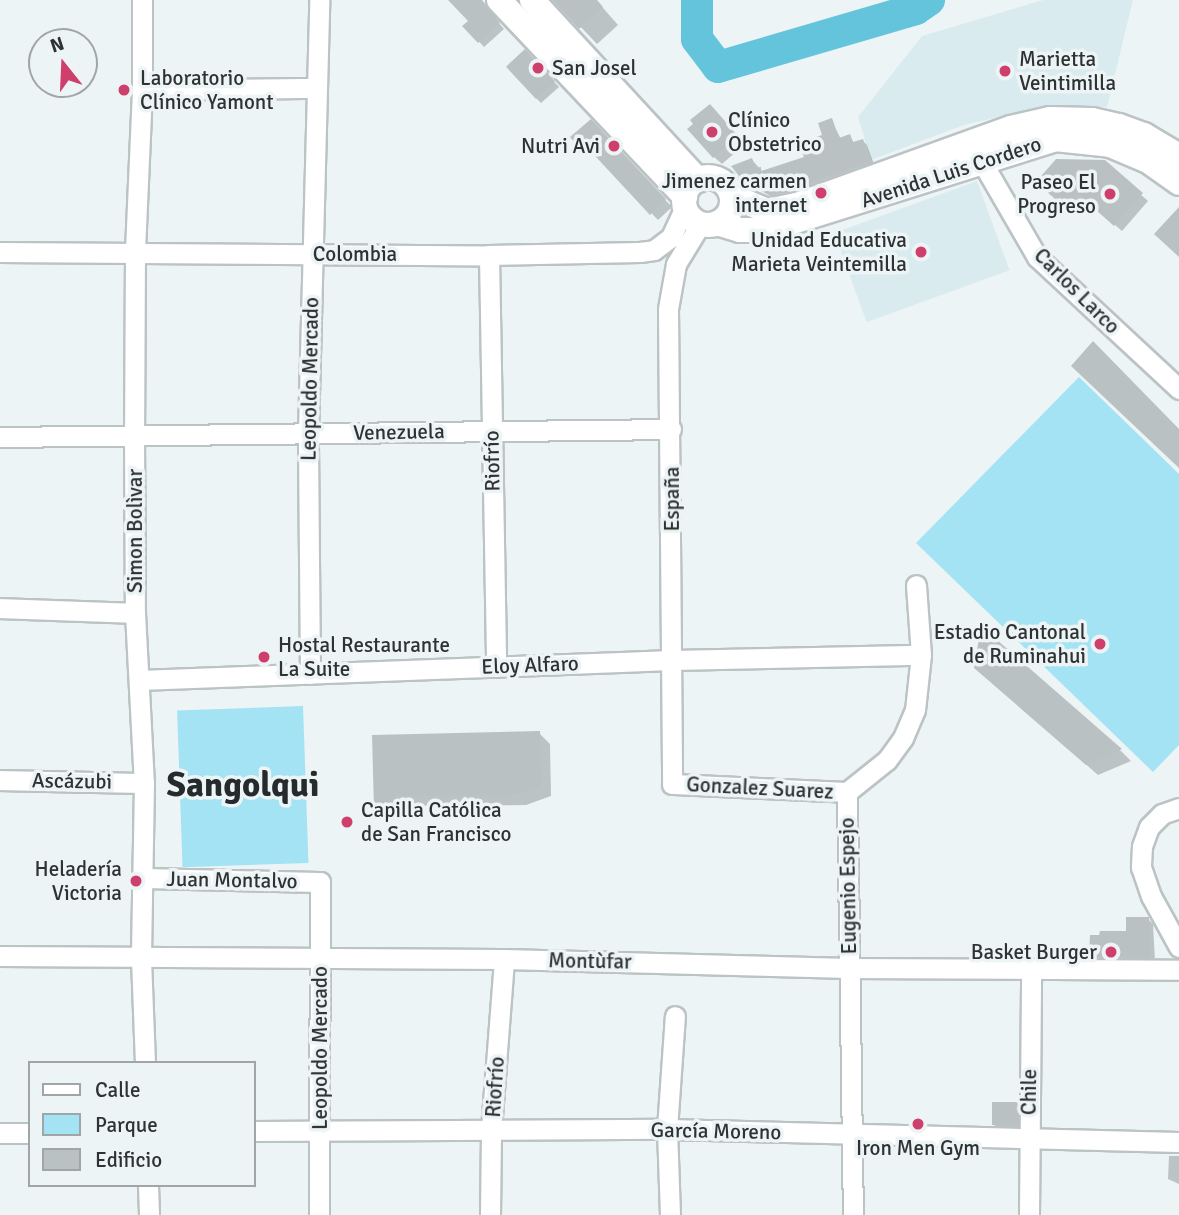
<!DOCTYPE html>
<html>
<head>
<meta charset="utf-8">
<style>
  body { margin:0 }
  #map { position:relative; width:1179px; height:1215px; overflow:hidden; background:#ecf4f6; font-family:Signika,sans-serif }
  div>[style] { position:absolute }
  [style*='--x'] { left:calc(var(--x)*1px); top:calc(var(--y)*1px); width:calc(var(--w)*1px); rotate:calc(var(--a)*1deg) }
  .built>* { inset:0; background:#daebf0; transform-origin:0 0 }
  .green>* { inset:0; background:#a3e3f4; transform-origin:0 0 }
  .shadow>* { inset:0; background:#0003 }
  .river>* { height:32px; margin:-16px; padding:0 16px; transform-origin:16px; border-radius:16px; background:#63c4dc }
  .building>* { inset:0; background:#bac1c3; transform-origin:0 0 }
  .roads { filter:drop-shadow(2px 0 #bcc3c5) drop-shadow(-2px 0 #bcc3c5) drop-shadow(0 2px #bcc3c5) drop-shadow(0 -2px #bcc3c5) }
  .minor>* { height:19px; margin:-9.5px; padding:0 9.5px; transform-origin:9.5px; border-radius:9.5px; background:#fff }
  .major>* { height:24px; margin:-12px; padding:0 12px; transform-origin:12px; border-radius:12px; background:#fff }
  .major>.ring { margin:-12px; padding:0; box-sizing:content-box; background:none; border:24px solid #fff; border-radius:50% }
  .dots>* { width:19px; height:19px; translate:-50% -50%; box-sizing:border-box; border:4px solid #ecf4f6; border-radius:50% }
  span { translate:-50% -50%; white-space:nowrap; text-align:center; line-height:1.15; -webkit-text-stroke:7px #ecf4f6; paint-order:stroke }
  .poi-label { font-size:21px; color:#2f3233 }
  .left { translate:0 -50%; text-align:left }
  .right { translate:-100% -50%; text-align:right }
  .street-label { font-size:21px; color:#2f3233 }
  .town-label { font-size:35px; color:#252b2d; font-weight:700 }
  .legend { position:absolute; left:28px; top:1061px; width:228px; height:126px; box-sizing:border-box; background:#ecf4f6; border:2px solid #a0a6a8; margin:0; padding:9px 12px; list-style:none; font-size:21px; color:#2f3233 }
  .legend li { display:flex; align-items:center; gap:14px; height:35px }
  .legend b { width:35px; border:2px solid #a0a6a8 }
  .north { position:absolute; left:28px; top:28px; width:70px; height:70px; box-sizing:border-box; background:#ecf4f6; border:2px solid #a0a6a8; border-radius:50%; rotate:342deg; font-size:19px; font-weight:700; line-height:28px; text-align:center; color:#2f3233 }
  .north::after { content:''; display:block; margin:auto; width:24px; height:32px; background:#ce406b; clip-path:polygon(50% 0,100% 100%,50% 72%,0 100%) }
</style>
</head>
<body>
<div id="map">
  <div class="built">
    <i style="clip-path:polygon(1043px 0,1133px 0,1107px 107px,1044px 106px,964px 125px,871px 160px,858px 117px,922px 36px)"></i>
    <i style="left:977px;top:181px;width:95px;height:152px;rotate:70deg"></i>
  </div>
  <div class="green">
    <i style="clip-path:polygon(1079px 377px,1179px 474px,1179px 745px,1153px 772px,916px 543px)"></i>
    <i style="left:303px;top:706px;width:157px;height:126px;rotate:88deg"></i>
  </div>
  <div class="shadow">
    <i style="clip-path:polygon(450px 0,479px 0,504px 29px,484px 47px,465px 26px,471px 22px)"></i>
    <i style="clip-path:polygon(555px 0,596px 0,618px 25px,597px 44px)"></i>
    <i style="clip-path:polygon(525px 51px,559px 87px,541px 103px,536px 98px)"></i>
    <i style="clip-path:polygon(717px 114px,744px 145px,722px 164px,714px 157px)"></i>
    <i style="clip-path:polygon(831px 120px,841px 139px,849px 136px,855px 144px,863px 141px,867px 145px,874px 164px,793px 195px,773px 198px,744px 179px,752px 160px,763px 172px,806px 158px,824px 136px)"></i>
    <i style="clip-path:polygon(590px 121px,672px 207px,658px 220px,592px 150px,588px 154px,572px 137px)"></i>
    <i style="clip-path:polygon(1104px 162px,1148px 201px,1122px 231px,1085px 199px,1073px 213px,1045px 188px)"></i>
    <i style="clip-path:polygon(983px 629px,1121px 751px,1131px 761px,1098px 775px,988px 678px)"></i>
    <i style="clip-path:polygon(539px 733px,550px 744px,551px 796px,526px 805px,405px 806px,406px 819px,386px 820px,376px 810px,374px 737px)"></i>
    <i style="clip-path:polygon(1148px 919px,1153px 924px,1155px 961px,1096px 961px,1091px 955px)"></i>
    <i style="clip-path:polygon(1017px 1104px,1022px 1109px,1022px 1130px,999px 1129px,993px 1124px)"></i>
    <i style="clip-path:polygon(1169px 1156px,1179px 1156px,1179px 1184px,1168px 1179px)"></i>
  </div>
  <div class="river">
    <i style="--x:697;--y:0;--w:39;--a:90"></i>
    <i style="--x:697;--y:39;--w:35;--a:53"></i>
    <i style="--x:718;--y:67;--w:206;--a:-16.3"></i>
    <i style="--x:916;--y:9;--w:16;--a:-35"></i>
  </div>
  <div class="building">
    <i style="clip-path:polygon(448px 0,482px 0,500px 23px,478px 43px,462px 26px,468px 21px)"></i>
    <i style="clip-path:polygon(552px 0,597px 0,603px 7px,579px 29px)"></i>
    <i style="left:525px;top:49px;width:44px;height:26px;rotate:47deg"></i>
    <i style="clip-path:polygon(710px 104px,738px 136px,713px 158px,687px 129px,693px 124px,690px 120px)"></i>
    <i style="clip-path:polygon(832px 118px,839px 138px,850px 134px,853px 142px,863px 139px,871px 160px,788px 191px,767px 194px,743px 181px,731px 166px,752px 158px,756px 168px,761px 167px,761px 171px,804px 157px,798px 143px,822px 135px,818px 123px)"></i>
    <i style="clip-path:polygon(591px 119px,666px 199px,650px 215px,584px 144px,579px 148px,570px 137px)"></i>
    <i style="clip-path:polygon(1056px 159px,1105px 160px,1143px 193px,1114px 226px,1078px 194px,1065px 208px,1036px 182px)"></i>
    <i style="clip-path:polygon(1179px 207px,1179px 257px,1154px 234px)"></i>
    <i style="clip-path:polygon(1093px 341px,1179px 429px,1179px 468px,1071px 366px)"></i>
    <i style="clip-path:polygon(981px 626px,1122px 749px,1086px 765px,974px 668px)"></i>
    <i style="clip-path:polygon(540px 731px,541px 786px,515px 795px,396px 796px,397px 809px,374px 810px,372px 735px)"></i>
    <i style="clip-path:polygon(1126px 917px,1149px 917px,1150px 957px,1089px 956px,1090px 935px,1099px 935px,1100px 931px,1126px 931px)"></i>
    <i style="left:992px;top:1102px;width:26px;height:23px"></i>
  </div>
  <div class="roads">
    <div class="minor">
      <i style="--x:142;--y:0;--w:90;--a:90"></i>
      <i style="--x:142;--y:90;--w:163;--a:92.5"></i>
      <i style="--x:135;--y:253;--w:182;--a:90.3"></i>
      <i style="--x:134;--y:435;--w:178;--a:89.7"></i>
      <i style="--x:135;--y:613;--w:170;--a:87"></i>
      <i style="--x:144;--y:783;--w:176;--a:91"></i>
      <i style="--x:141;--y:959;--w:104;--a:87.8"></i>
      <i style="--x:142;--y:90;--w:173;--a:-0.7"></i>
      <i style="--x:975;--y:150;--w:124;--a:59.9"></i>
      <i style="--x:1037;--y:257;--w:194;--a:42.9"></i>
      <i style="--x:701;--y:223;--w:48;--a:121.4"></i>
      <i style="--x:676;--y:264;--w:46;--a:100.1"></i>
      <i style="--x:668;--y:309;--w:475;--a:89.5"></i>
      <i style="--x:672;--y:784;--w:175;--a:2.6"></i>
      <i style="--x:0;--y:252;--w:489;--a:0.4"></i>
      <i style="--x:489;--y:255;--w:151;--a:-1.1"></i>
      <i style="--x:640;--y:252;--w:14;--a:-8"></i>
      <i style="--x:654;--y:250;--w:21;--a:-37"></i>
      <i style="--x:671;--y:237;--w:33;--a:-65"></i>
      <i style="--x:489;--y:255;--w:412;--a:89"></i>
      <i style="--x:0;--y:437;--w:671;--a:-0.68"></i>
      <i style="--x:0;--y:608;--w:135;--a:2.1"></i>
      <i style="--x:310;--y:674;--w:241;--a:-90.5"></i>
      <i style="--x:308;--y:433;--w:433;--a:-88.5"></i>
      <i style="--x:139;--y:680;--w:533;--a:-2.15"></i>
      <i style="--x:672;--y:660;--w:249;--a:-1.2"></i>
      <i style="--x:0;--y:780;--w:144;--a:1.2"></i>
      <i style="--x:847;--y:792;--w:423;--a:89.2"></i>
      <i style="--x:847;--y:792;--w:51;--a:-38.7"></i>
      <i style="--x:887;--y:760;--w:27;--a:-54"></i>
      <i style="--x:903;--y:738;--w:30;--a:-67"></i>
      <i style="--x:915;--y:710;--w:55;--a:-83.8"></i>
      <i style="--x:921;--y:655;--w:70;--a:-94.1"></i>
      <i style="--x:1179;--y:808;--w:18;--a:161"></i>
      <i style="--x:1162;--y:814;--w:18;--a:135"></i>
      <i style="--x:1149;--y:827;--w:20;--a:110"></i>
      <i style="--x:1142;--y:846;--w:21;--a:93"></i>
      <i style="--x:1141;--y:867;--w:31;--a:71"></i>
      <i style="--x:1151;--y:896;--w:58;--a:61.2"></i>
      <i style="--x:143;--y:878;--w:177;--a:1.3"></i>
      <i style="--x:320;--y:882;--w:333;--a:90.2"></i>
      <i style="--x:0;--y:956;--w:504;--a:0.34"></i>
      <i style="--x:504;--y:959;--w:345;--a:1.5"></i>
      <i style="--x:849;--y:968;--w:330;--a:0.3"></i>
      <i style="--x:254;--y:1131;--w:413;--a:-0.3"></i>
      <i style="--x:667;--y:1129;--w:512;--a:1.45"></i>
      <i style="--x:0;--y:1133;--w:30;--a:0"></i>
      <i style="--x:148;--y:1185;--w:30;--a:88"></i>
      <i style="--x:490;--y:1215;--w:86;--a:-89.3"></i>
      <i style="--x:491;--y:1129;--w:170;--a:-85.6"></i>
      <i style="--x:670;--y:1215;--w:86;--a:-92"></i>
      <i style="--x:667;--y:1129;--w:113;--a:-86"></i>
      <i style="--x:1029;--y:1215;--w:247;--a:-89.5"></i>
    </div>
    <div class="major">
      <i style="--x:499;--y:0;--w:271;--a:46.6"></i>
      <i style="--x:532;--y:0;--w:245;--a:47.3"></i>
      <i class="ring" style="left:684px;top:177px;width:24px;height:24px"></i>
      <i style="--x:732;--y:196;--w:39;--a:23"></i>
      <i style="--x:768;--y:211;--w:30;--a:-12"></i>
      <i style="--x:797;--y:205;--w:227;--a:-19.8"></i>
      <i style="--x:1011;--y:128;--w:40;--a:-13"></i>
      <i style="--x:1050;--y:119;--w:42;--a:1.4"></i>
      <i style="--x:1092;--y:120;--w:28;--a:13"></i>
      <i style="--x:1119;--y:126;--w:27;--a:20"></i>
      <i style="--x:1144;--y:135;--w:41;--a:31"></i>
      <i style="--x:717;--y:223;--w:24;--a:17"></i>
      <i style="--x:740;--y:230;--w:27;--a:0"></i>
      <i style="--x:767;--y:230;--w:302;--a:-17.5"></i>
      <i style="--x:1055;--y:139;--w:55;--a:6.2"></i>
      <i style="--x:1110;--y:145;--w:41;--a:22.8"></i>
      <i style="--x:1148;--y:161;--w:38;--a:35"></i>
    </div>
  </div>
  <div class="dots">
    <i style="left:538px;top:68px;background:#ce406b"></i>
    <i style="left:1005px;top:71px;background:#ce406b"></i>
    <i style="left:124px;top:90px;background:#ce406b"></i>
    <i style="left:712px;top:132px;background:#ce406b"></i>
    <i style="left:614px;top:146px;background:#ce406b"></i>
    <i style="left:821px;top:193px;background:#ce406b"></i>
    <i style="left:1110px;top:194px;background:#ce406b"></i>
    <i style="left:921px;top:252px;background:#ce406b"></i>
    <i style="left:1100px;top:644px;background:#ce406b"></i>
    <i style="left:264px;top:657px;background:#ce406b"></i>
    <i style="left:347px;top:822px;background:#ce406b"></i>
    <i style="left:136px;top:881px;background:#ce406b"></i>
    <i style="left:1111px;top:952px;background:#ce406b"></i>
    <i style="left:918px;top:1124px;background:#ce406b"></i>
  </div>
  <div class="poi-label">
    <span class="left" style="left:1019px;top:71px">Marietta<br>Veintimilla</span>
    <span class="left" style="left:552px;top:68px">San Josel</span>
    <span class="left" style="left:140px;top:90px">Laboratorio<br>Clínico Yamont</span>
    <span class="left" style="left:728px;top:132px">Clínico<br>Obstetrico</span>
    <span class="right" style="left:600px;top:146px">Nutri Avi</span>
    <span class="right" style="left:807px;top:193px">Jimenez carmen<br>internet</span>
    <span class="right" style="left:1096px;top:194px">Paseo El<br>Progreso</span>
    <span class="right" style="left:907px;top:252px">Unidad Educativa<br>Marieta Veintemilla</span>
    <span class="right" style="left:1086px;top:644px">Estadio Cantonal<br>de Ruminahui</span>
    <span class="left" style="left:278px;top:657px">Hostal Restaurante<br>La Suite</span>
    <span class="left" style="left:361px;top:822px">Capilla Católica<br>de San Francisco</span>
    <span class="right" style="left:122px;top:881px">Heladería<br>Victoria</span>
    <span class="right" style="left:1097px;top:952px">Basket Burger</span>
    <span style="left:918px;top:1148px">Iron Men Gym</span>
  </div>
  <div class="street-label">
    <span style="left:951px;top:172px;rotate:-18deg">Avenida Luis Cordero</span>
    <span style="left:355px;top:254px">Colombia</span>
    <span style="left:1077px;top:291px;rotate:45deg">Carlos Larco</span>
    <span style="left:310px;top:379px;rotate:-89deg">Leopoldo Mercado</span>
    <span style="left:399px;top:432px;rotate:-1deg">Venezuela</span>
    <span style="left:492px;top:461px;rotate:-91deg">Riofrío</span>
    <span style="left:672px;top:499px;rotate:-90deg">España</span>
    <span style="left:135px;top:531px;rotate:-90deg">Simon Bolìvar</span>
    <span style="left:530px;top:665px;rotate:-2deg">Eloy Alfaro</span>
    <span style="left:72px;top:781px;rotate:1deg">Ascázubi</span>
    <span style="left:760px;top:788px;rotate:3deg">Gonzalez Suarez</span>
    <span style="left:232px;top:880px;rotate:1deg">Juan Montalvo</span>
    <span style="left:848px;top:886px;rotate:-91deg">Eugenio Espejo</span>
    <span style="left:590px;top:961px;rotate:1deg">Montùfar</span>
    <span style="left:320px;top:1048px;rotate:-90deg">Leopoldo Mercado</span>
    <span style="left:495px;top:1087px;rotate:-86deg">Riofrío</span>
    <span style="left:1029px;top:1092px;rotate:-89deg">Chile</span>
    <span style="left:716px;top:1131px;rotate:1deg">García Moreno</span>
  </div>
  <div class="town-label">
    <span style="left:243px;top:785px">Sangolqui</span>
  </div>
  <ul class="legend">
  <li><b style="height:9px;background:#fff"></b>Calle</li>
  <li><b style="height:19px;background:#a3e3f4"></b>Parque</li>
  <li><b style="height:19px;background:#bac1c3"></b>Edificio</li>
  </ul>
  <div class="north">N</div>
</div>
</body>
</html>
